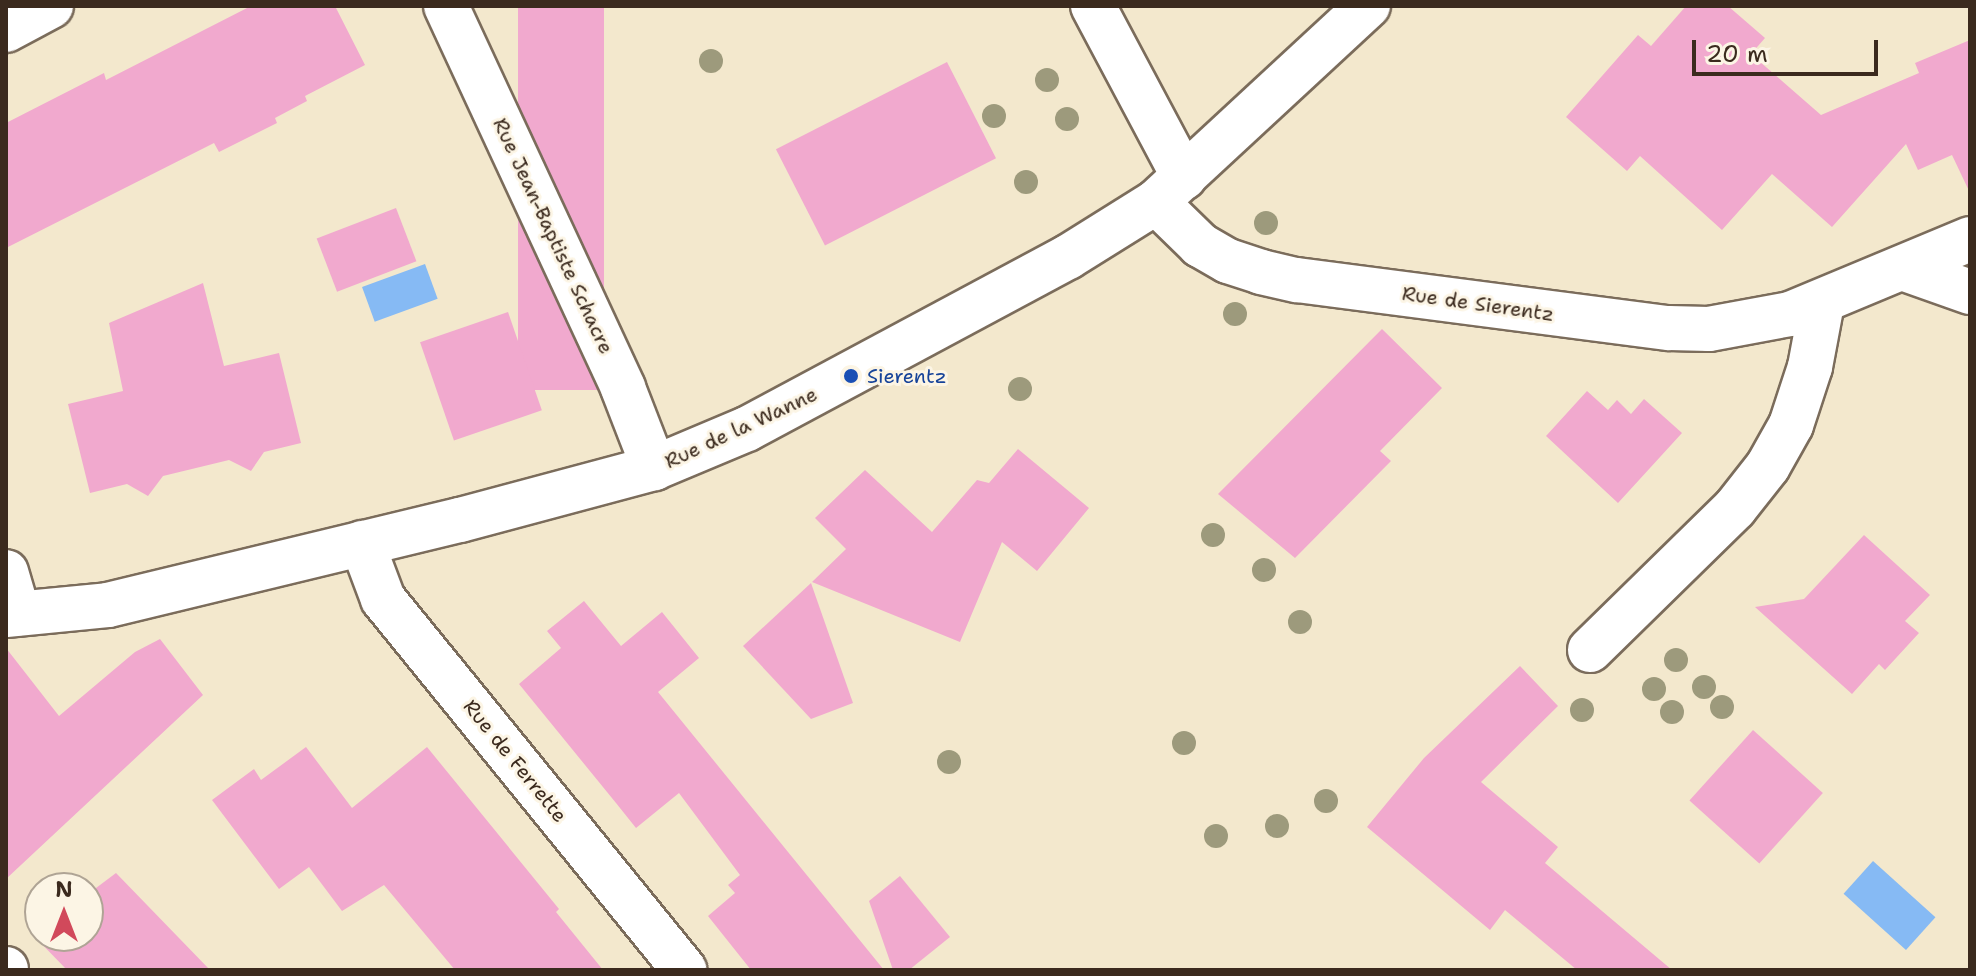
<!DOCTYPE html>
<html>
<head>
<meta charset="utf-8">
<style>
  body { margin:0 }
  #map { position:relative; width:1976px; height:976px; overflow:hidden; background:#f3e8cd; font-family:"Shantell Sans",sans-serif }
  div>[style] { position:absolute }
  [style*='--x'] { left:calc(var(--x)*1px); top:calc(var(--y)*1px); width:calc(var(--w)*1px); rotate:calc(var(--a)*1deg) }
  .water>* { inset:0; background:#86baf4; transform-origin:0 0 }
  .building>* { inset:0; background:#f1a9ce; transform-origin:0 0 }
  .roads { filter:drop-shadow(2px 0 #7b6c5b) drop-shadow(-2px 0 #7b6c5b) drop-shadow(0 2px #7b6c5b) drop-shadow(0 -2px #7b6c5b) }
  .street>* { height:44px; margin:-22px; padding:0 22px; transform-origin:22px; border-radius:22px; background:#fff }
  .trees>* { width:24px; height:24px; margin:-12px; border-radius:50%; background:#9d9a7c }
  .dots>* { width:22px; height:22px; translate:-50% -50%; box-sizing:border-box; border:4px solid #fcf5e5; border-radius:50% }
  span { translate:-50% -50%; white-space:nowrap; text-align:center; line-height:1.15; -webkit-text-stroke:6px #fcf5e5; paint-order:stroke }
  .street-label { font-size:20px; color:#3b2a1e }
  .transit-label { font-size:20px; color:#164399 }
  .left { translate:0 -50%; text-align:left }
  .frame { position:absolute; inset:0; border:8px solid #3b2a1e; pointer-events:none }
  .north { position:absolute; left:24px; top:872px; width:80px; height:80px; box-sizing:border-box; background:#fcf5e5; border:2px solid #afa495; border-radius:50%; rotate:0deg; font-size:22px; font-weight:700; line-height:32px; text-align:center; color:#3b2a1e }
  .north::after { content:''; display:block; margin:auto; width:28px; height:36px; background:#d1495b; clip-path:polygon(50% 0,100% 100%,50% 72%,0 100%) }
  .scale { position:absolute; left:1692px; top:40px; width:186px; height:36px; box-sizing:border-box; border:4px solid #3b2a1e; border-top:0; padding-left:10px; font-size:24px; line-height:28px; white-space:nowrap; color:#3b2a1e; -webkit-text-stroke:6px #fcf5e5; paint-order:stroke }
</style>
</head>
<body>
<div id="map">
  <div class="water">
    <i style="left:425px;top:264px;width:37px;height:67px;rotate:70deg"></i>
    <i style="left:1873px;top:861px;width:84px;height:44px;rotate:42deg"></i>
  </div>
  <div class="building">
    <i style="clip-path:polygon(251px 6px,335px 6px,365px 65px,305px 96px,307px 101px,275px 118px,277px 123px,219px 152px,214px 143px,6px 248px,6px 123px,104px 73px,106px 80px)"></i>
    <i style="left:518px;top:6px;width:86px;height:384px"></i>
    <i style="clip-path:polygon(1686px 6px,1728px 6px,1765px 38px,1751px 54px,1821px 115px,1919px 73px,1915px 63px,1970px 40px,1970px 193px,1952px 155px,1918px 170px,1906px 144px,1832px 227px,1772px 174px,1722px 230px,1640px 156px,1627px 171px,1566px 117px,1638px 35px,1651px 46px)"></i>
    <i style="left:947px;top:62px;width:108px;height:192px;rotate:63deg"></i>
    <i style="left:396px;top:208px;width:57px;height:85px;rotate:69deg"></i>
    <i style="clip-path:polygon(203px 283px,224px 366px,279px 353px,301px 443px,264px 452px,251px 471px,229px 460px,163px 476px,148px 496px,127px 484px,90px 493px,68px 404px,123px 391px,109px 323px)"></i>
    <i style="left:508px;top:312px;width:104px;height:93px;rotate:71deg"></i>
    <i style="clip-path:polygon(1382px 329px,1442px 388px,1380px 451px,1391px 461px,1295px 558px,1218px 494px)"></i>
    <i style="clip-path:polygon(1587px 391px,1608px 410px,1617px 400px,1631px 414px,1644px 399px,1682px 433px,1618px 503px,1546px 436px)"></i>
    <i style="clip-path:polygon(1018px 449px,1089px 508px,1037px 571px,1002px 542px,960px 642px,812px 582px,846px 549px,815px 518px,865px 470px,932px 532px,977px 480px,989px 483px)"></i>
    <i style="clip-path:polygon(1864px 535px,1930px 595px,1905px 621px,1919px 633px,1885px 670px,1879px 664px,1852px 694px,1755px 607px,1804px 599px)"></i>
    <i style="clip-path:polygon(811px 583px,853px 703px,811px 719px,743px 646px)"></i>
    <i style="clip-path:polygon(584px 601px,621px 646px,662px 612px,699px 658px,658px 692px,884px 970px,751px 970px,708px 916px,735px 893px,728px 885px,740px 875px,679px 793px,636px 828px,616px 803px,519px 684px,561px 648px,547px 631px)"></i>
    <i style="clip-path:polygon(160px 639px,203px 695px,6px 879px,6px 648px,59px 716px,135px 652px)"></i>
    <i style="clip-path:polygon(1520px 666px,1558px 706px,1481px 782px,1558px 847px,1545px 863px,1672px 970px,1577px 970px,1505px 910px,1490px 930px,1367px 827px,1424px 758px)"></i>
    <i style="left:1753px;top:730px;width:94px;height:95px;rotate:42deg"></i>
    <i style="clip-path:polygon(306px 747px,352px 808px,427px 747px,559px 909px,556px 912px,603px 970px,455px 970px,384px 885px,342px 911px,309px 867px,279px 889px,212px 800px,254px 769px,261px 780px)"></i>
    <i style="clip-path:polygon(116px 873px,210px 970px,67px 970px,33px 935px,40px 930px,40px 936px,88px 936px,88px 894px)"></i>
    <i style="clip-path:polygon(900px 876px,950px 937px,909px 970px,893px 970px,869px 901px)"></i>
  </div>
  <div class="roads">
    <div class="street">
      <i style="--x:446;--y:6;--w:421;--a:65.1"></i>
      <i style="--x:623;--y:388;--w:86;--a:68.8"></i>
      <i style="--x:1093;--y:6;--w:194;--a:62"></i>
      <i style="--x:6;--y:30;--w:51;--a:-28.1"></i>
      <i style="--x:1156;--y:202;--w:62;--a:44.3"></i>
      <i style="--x:1200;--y:245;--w:32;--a:30"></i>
      <i style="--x:1228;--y:261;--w:35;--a:18"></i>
      <i style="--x:1261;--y:272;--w:37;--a:13"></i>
      <i style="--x:1297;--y:280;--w:375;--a:7.4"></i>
      <i style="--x:1669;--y:328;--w:40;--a:1.4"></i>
      <i style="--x:1709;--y:329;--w:82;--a:-10.5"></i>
      <i style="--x:1790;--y:314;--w:195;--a:-22.6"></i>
      <i style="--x:1905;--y:269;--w:69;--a:19.5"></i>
      <i style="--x:362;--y:543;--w:60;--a:69.4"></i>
      <i style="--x:383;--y:599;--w:478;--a:50.9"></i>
      <i style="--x:6;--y:572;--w:43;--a:73.7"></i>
      <i style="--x:6;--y:615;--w:102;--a:-5.6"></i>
      <i style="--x:108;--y:605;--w:362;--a:-13.6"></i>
      <i style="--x:460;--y:520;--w:201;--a:-15"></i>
      <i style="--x:654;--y:468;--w:101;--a:-22.8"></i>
      <i style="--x:747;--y:429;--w:364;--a:-28.2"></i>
      <i style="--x:1068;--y:257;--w:104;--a:-32"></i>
      <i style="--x:1156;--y:202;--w:289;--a:-42.8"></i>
      <i style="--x:1590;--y:650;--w:203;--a:-44.4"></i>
      <i style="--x:1735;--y:508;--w:53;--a:-51.8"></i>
      <i style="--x:1768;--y:466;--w:47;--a:-60.7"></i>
      <i style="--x:1791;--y:425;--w:61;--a:-71.9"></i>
      <i style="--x:1810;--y:367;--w:65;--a:-79.4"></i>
      <i style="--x:6;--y:969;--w:1;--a:90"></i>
    </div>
  </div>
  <div class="trees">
    <i style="left:711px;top:61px"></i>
    <i style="left:1047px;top:80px"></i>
    <i style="left:994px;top:116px"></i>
    <i style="left:1067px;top:119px"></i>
    <i style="left:1026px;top:182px"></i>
    <i style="left:1266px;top:223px"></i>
    <i style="left:1235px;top:314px"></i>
    <i style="left:1020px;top:389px"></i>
    <i style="left:1213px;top:535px"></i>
    <i style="left:1264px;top:570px"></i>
    <i style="left:1300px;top:622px"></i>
    <i style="left:1676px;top:660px"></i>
    <i style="left:1704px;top:687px"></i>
    <i style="left:1654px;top:689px"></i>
    <i style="left:1722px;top:707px"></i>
    <i style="left:1582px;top:710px"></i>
    <i style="left:1672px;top:712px"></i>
    <i style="left:1184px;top:743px"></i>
    <i style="left:949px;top:762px"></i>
    <i style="left:1326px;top:801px"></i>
    <i style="left:1277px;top:826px"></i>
    <i style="left:1216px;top:836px"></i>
  </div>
  <div class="dots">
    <i style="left:851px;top:376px;background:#1a4fb4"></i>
  </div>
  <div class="street-label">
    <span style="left:553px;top:236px;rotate:65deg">Rue Jean-Baptiste Schacre</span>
    <span style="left:1478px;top:304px;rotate:8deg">Rue de Sierentz</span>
    <span style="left:741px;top:428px;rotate:-25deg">Rue de la Wanne</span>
    <span style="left:515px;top:761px;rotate:51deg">Rue de Ferrette</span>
  </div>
  <div class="transit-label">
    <span class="left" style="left:867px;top:376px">Sierentz</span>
  </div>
  <div class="frame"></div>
  <div class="north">N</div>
  <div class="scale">20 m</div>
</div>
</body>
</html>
